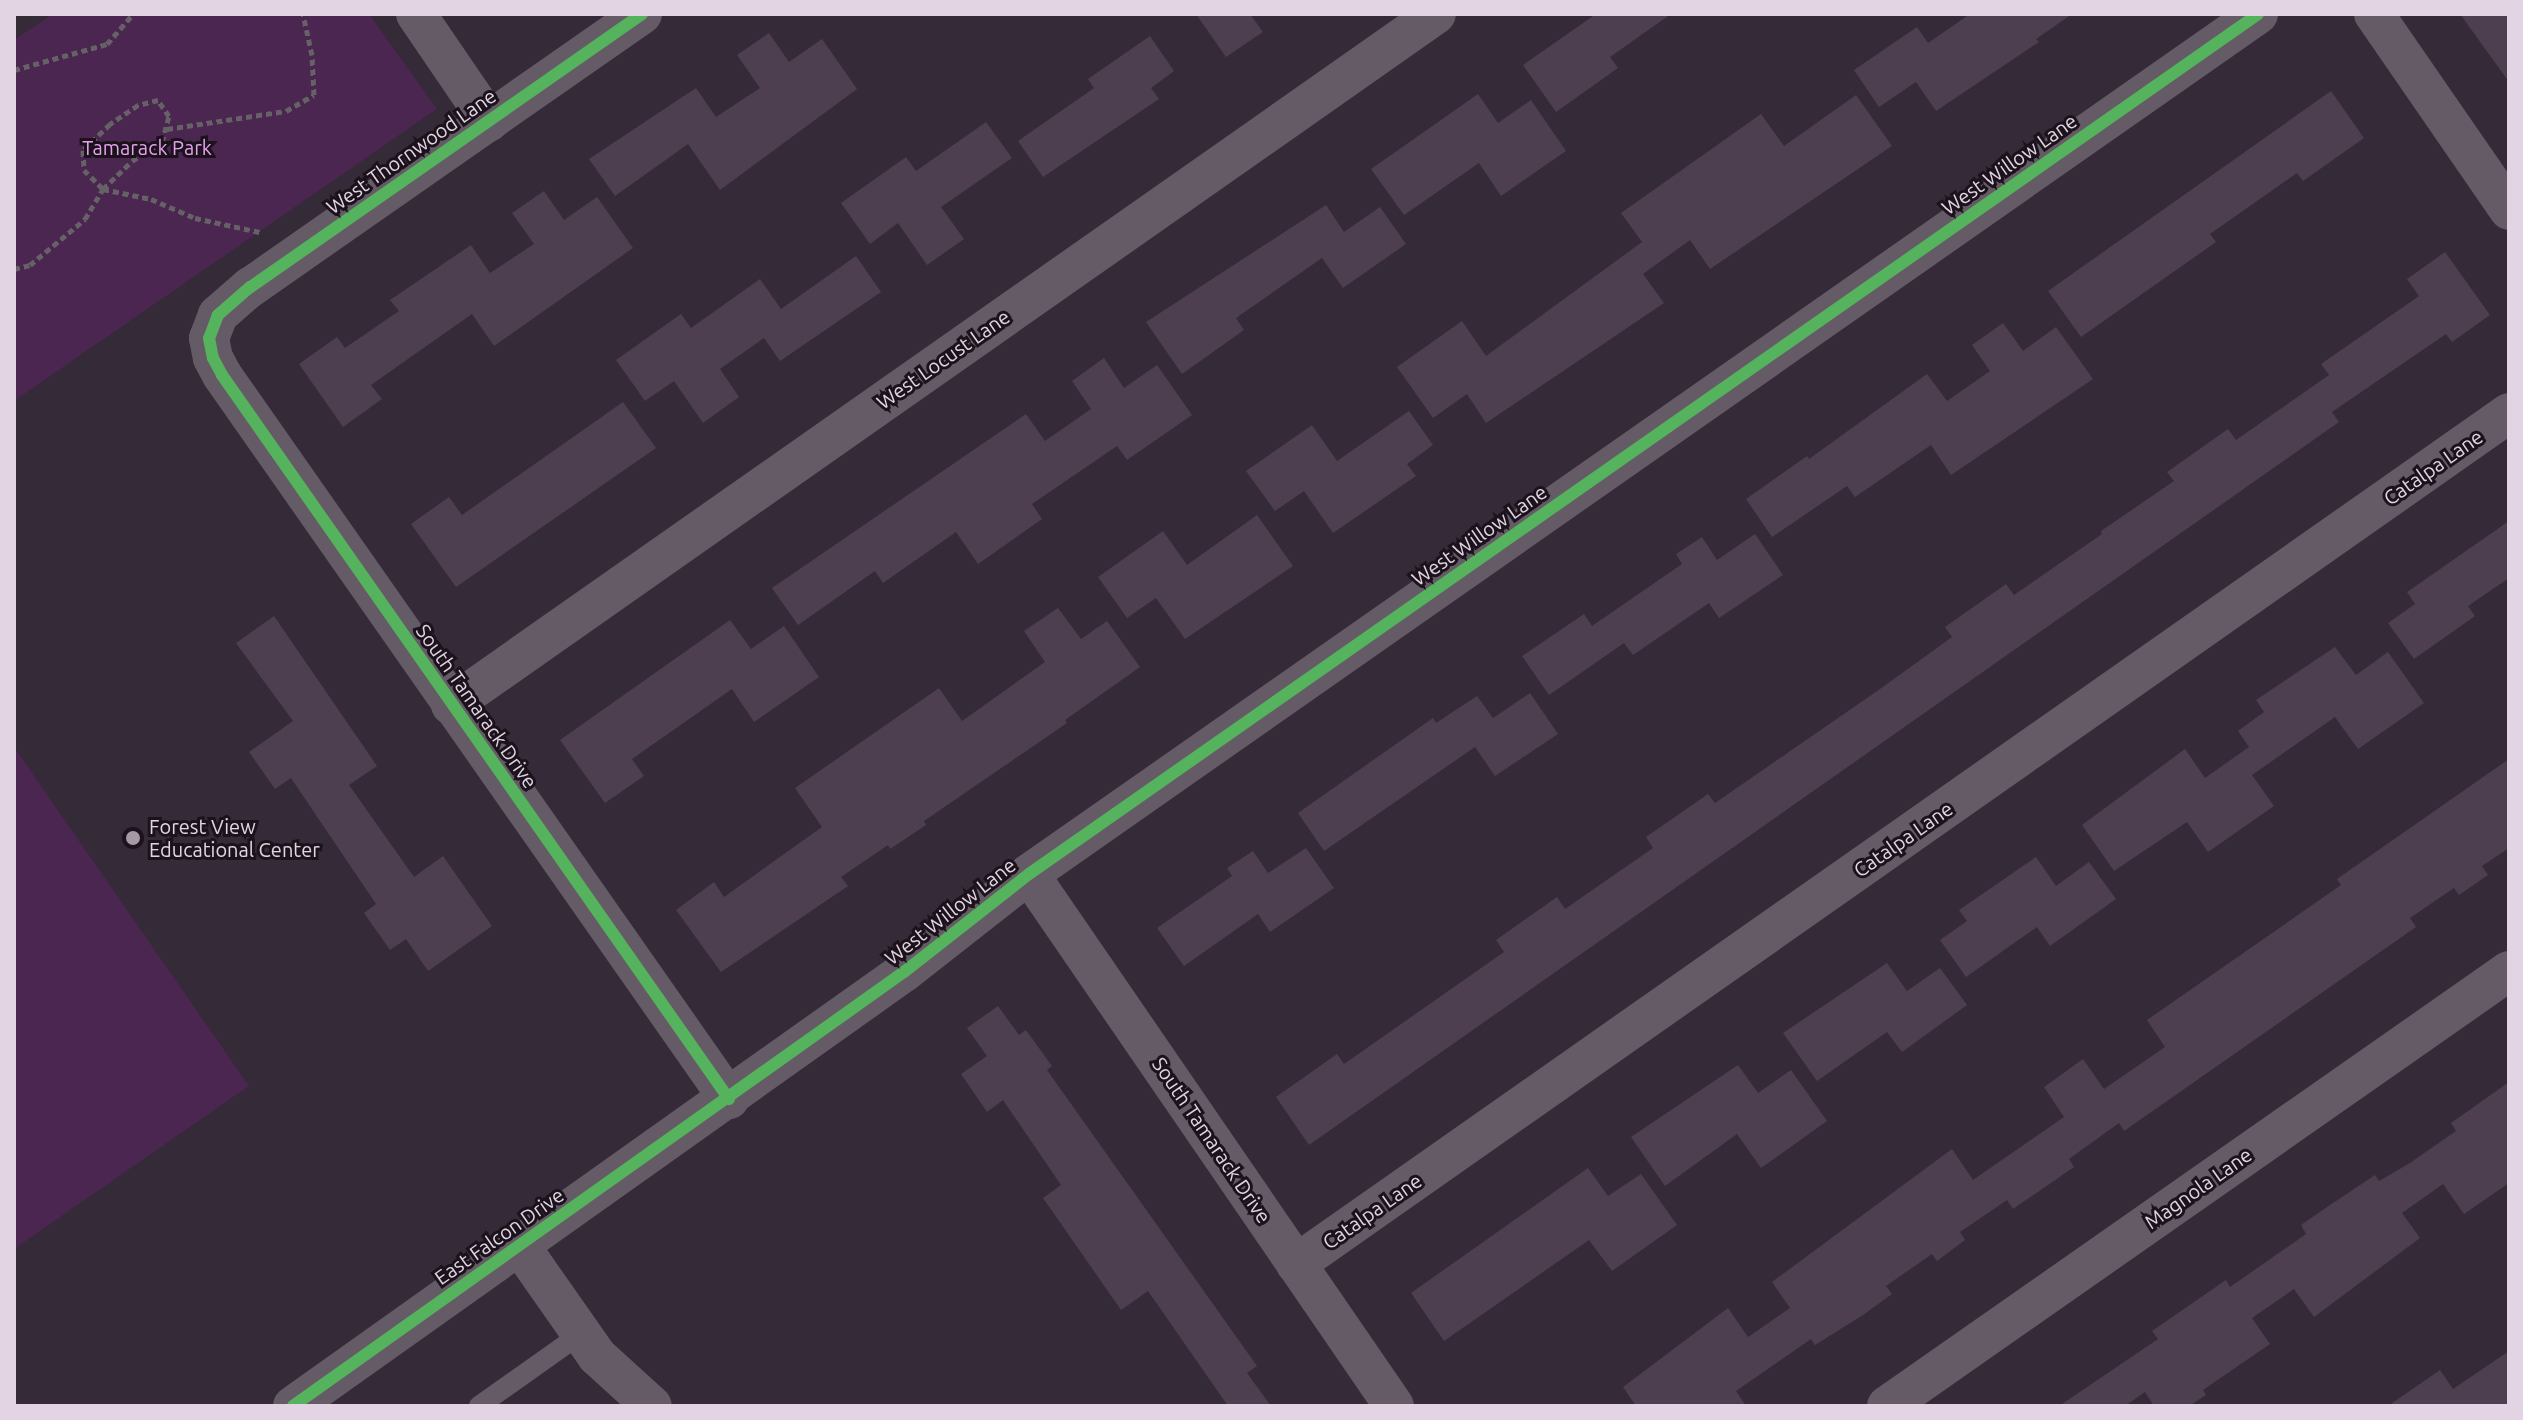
<!DOCTYPE html>
<html>
<head>
<meta charset="utf-8">
<style>
  body { margin:0 }
  #map { position:relative; width:2523px; height:1420px; overflow:hidden; background:#352a37; font-family:Ubuntu,sans-serif }
  div>[style] { position:absolute }
  [style*='--x'] { left:calc(var(--x)*1px); top:calc(var(--y)*1px); width:calc(var(--w)*1px); rotate:calc(var(--a)*1deg) }
  .green>* { inset:0; background:#4b2650 }
  .building>* { inset:0; background:#4e3f50 }
  .path>* { height:5px; margin-top:-2.5px; transform-origin:0; background:repeating-linear-gradient(90deg,#666067 0 6px,transparent 0 10px) }
  .lane>* { height:20px; margin:-10px; padding:0 10px; transform-origin:10px; border-radius:10px; background:#655b66 }
  .street>* { height:40px; margin:-20px; padding:0 20px; transform-origin:20px; border-radius:20px; background:#655b66 }
  .cycleway>* { height:12px; margin:-6px; padding:0 6px; transform-origin:6px; border-radius:6px; background:#56b35d }
  .dots>* { width:22px; height:22px; translate:-50% -50%; box-sizing:border-box; border:4px solid #1b121c; border-radius:50% }
  span { translate:-50% -50%; white-space:nowrap; text-align:center; line-height:1.15; -webkit-text-stroke:6px #1b121c; paint-order:stroke }
  .park-label { font-size:20px; color:#e6a1ee }
  .street-label { font-size:20px; color:#e2d4e3 }
  .poi-label { font-size:20px; color:#e2d4e3 }
  .left { translate:0 -50%; text-align:left }
  .frame { position:absolute; inset:0; border:16px solid #e2d4e3; pointer-events:none }
</style>
</head>
<body>
<div id="map">
  <div class="green">
    <i style="clip-path:polygon(53px 14px,369px 14px,437px 109px,14px 401px,14px 40px)"></i>
    <i style="clip-path:polygon(14px 747px,249px 1086px,14px 1249px)"></i>
  </div>
  <div class="building">
    <i style="clip-path:polygon(1196px 14px,1250px 14px,1263px 32px,1226px 57px)"></i>
    <i style="clip-path:polygon(1596px 14px,1671px 14px,1610px 57px,1618px 68px,1556px 112px,1523px 65px)"></i>
    <i style="clip-path:polygon(1970px 14px,2072px 14px,2036px 39px,2039px 42px,1936px 111px,1916px 82px,1879px 107px,1854px 70px,1917px 27px,1928px 43px)"></i>
    <i style="clip-path:polygon(2460px 14px,2509px 14px,2509px 82px)"></i>
    <i style="clip-path:polygon(769px 33px,789px 62px,822px 39px,857px 89px,720px 190px,688px 144px,615px 196px,589px 159px,696px 88px,716px 117px,760px 88px,737px 55px)"></i>
    <i style="clip-path:polygon(1150px 36px,1174px 71px,1151px 88px,1159px 99px,1043px 177px,1018px 141px,1094px 88px,1088px 79px)"></i>
    <i style="clip-path:polygon(2331px 91px,2364px 138px,2303px 181px,2297px 173px,2210px 234px,2216px 242px,2081px 337px,2048px 291px)"></i>
    <i style="clip-path:polygon(1478px 94px,1498px 123px,1531px 100px,1566px 151px,1501px 196px,1479px 163px,1404px 215px,1371px 169px)"></i>
    <i style="clip-path:polygon(1856px 95px,1892px 146px,1710px 269px,1690px 240px,1643px 274px,1664px 303px,1486px 423px,1467px 394px,1433px 418px,1397px 367px,1462px 321px,1486px 356px,1642px 242px,1621px 213px,1761px 114px,1784px 146px)"></i>
    <i style="clip-path:polygon(986px 122px,1012px 158px,941px 207px,964px 239px,927px 265px,898px 223px,870px 244px,841px 203px,906px 157px,916px 171px)"></i>
    <i style="clip-path:polygon(544px 191px,564px 220px,597px 197px,633px 248px,494px 346px,472px 314px,371px 385px,382px 399px,343px 427px,299px 364px,337px 337px,345px 348px,399px 311px,390px 300px,471px 245px,490px 273px,534px 244px,512px 213px)"></i>
    <i style="clip-path:polygon(1326px 205px,1344px 232px,1380px 207px,1406px 244px,1343px 288px,1322px 258px,1236px 318px,1244px 330px,1182px 374px,1146px 322px)"></i>
    <i style="clip-path:polygon(2445px 252px,2490px 315px,2452px 342px,2446px 334px,2332px 412px,2339px 422px,1309px 1145px,1276px 1097px,1337px 1054px,1344px 1064px,1504px 952px,1496px 940px,1557px 897px,1565px 909px,1653px 848px,1646px 837px,1708px 794px,1715px 803px,1880px 689px,1952px 637px,1945px 627px,2006px 584px,2014px 595px,2102px 534px,2101px 531px,2174px 481px,2167px 472px,2228px 429px,2236px 440px,2329px 375px,2321px 364px,2419px 296px,2407px 279px)"></i>
    <i style="clip-path:polygon(856px 256px,881px 292px,780px 361px,764px 338px,720px 369px,739px 397px,703px 423px,674px 381px,645px 401px,616px 360px,681px 314px,691px 328px,760px 279px,781px 309px)"></i>
    <i style="clip-path:polygon(2003px 323px,2023px 351px,2056px 327px,2093px 379px,1951px 475px,1931px 445px,1855px 497px,1847px 486px,1772px 537px,1746px 499px,1807px 456px,1809px 459px,1927px 374px,1947px 401px,1990px 371px,1972px 345px)"></i>
    <i style="clip-path:polygon(1104px 358px,1124px 388px,1157px 365px,1192px 415px,1127px 460px,1117px 446px,1032px 504px,1042px 519px,978px 564px,956px 532px,883px 583px,875px 571px,798px 625px,772px 588px,1026px 414px,1045px 441px,1091px 409px,1072px 381px)"></i>
    <i style="clip-path:polygon(623px 402px,656px 448px,456px 587px,411px 524px,449px 497px,462px 515px)"></i>
    <i style="clip-path:polygon(1409px 411px,1433px 445px,1407px 464px,1416px 476px,1333px 533px,1304px 491px,1275px 511px,1246px 471px,1312px 425px,1337px 461px)"></i>
    <i style="clip-path:polygon(1257px 515px,1293px 566px,1185px 639px,1156px 598px,1127px 618px,1098px 577px,1163px 531px,1187px 565px)"></i>
    <i style="clip-path:polygon(2509px 521px,2509px 578px,2468px 606px,2475px 616px,2414px 659px,2388px 623px,2415px 604px,2407px 592px)"></i>
    <i style="clip-path:polygon(1755px 534px,1783px 575px,1719px 618px,1709px 603px,1633px 655px,1624px 643px,1549px 695px,1522px 656px,1584px 614px,1592px 626px,1682px 564px,1676px 554px,1702px 537px,1717px 560px)"></i>
    <i style="clip-path:polygon(1058px 608px,1081px 639px,1107px 621px,1140px 667px,1065px 720px,1067px 723px,924px 821px,926px 825px,890px 849px,888px 845px,841px 877px,848px 886px,721px 972px,676px 910px,714px 882px,724px 897px,822px 827px,795px 788px,939px 688px,962px 721px,1045px 662px,1024px 631px)"></i>
    <i style="clip-path:polygon(274px 616px,377px 766px,349px 785px,414px 877px,443px 856px,492px 926px,428px 971px,406px 939px,390px 950px,364px 913px,376px 904px,291px 778px,275px 789px,249px 752px,293px 721px,236px 643px)"></i>
    <i style="clip-path:polygon(730px 620px,751px 649px,784px 626px,819px 677px,754px 722px,732px 689px,632px 759px,644px 776px,605px 803px,560px 740px)"></i>
    <i style="clip-path:polygon(2335px 647px,2356px 675px,2388px 652px,2424px 703px,2358px 749px,2335px 717px,2252px 775px,2274px 806px,2208px 852px,2187px 822px,2114px 871px,2082px 825px,2185px 749px,2205px 778px,2249px 747px,2238px 731px,2264px 712px,2256px 700px)"></i>
    <i style="clip-path:polygon(1530px 693px,1558px 734px,1495px 776px,1475px 747px,1324px 851px,1298px 813px,1433px 718px,1436px 723px,1477px 696px,1493px 718px)"></i>
    <i style="clip-path:polygon(2509px 759px,2509px 848px,2482px 866px,2488px 875px,2459px 895px,2454px 888px,2410px 918px,2416px 927px,2124px 1131px,2119px 1123px,2069px 1159px,2074px 1167px,2013px 1209px,2007px 1200px,1960px 1232px,1965px 1240px,1937px 1261px,1932px 1254px,1886px 1286px,1892px 1294px,1863px 1315px,1815px 1345px,1811px 1339px,1736px 1391px,1746px 1406px,1636px 1406px,1623px 1387px,1728px 1308px,1748px 1337px,1790px 1308px,1772px 1282px,1952px 1149px,1973px 1180px,2064px 1117px,2044px 1087px,2083px 1059px,2104px 1089px,2165px 1047px,2147px 1020px,2341px 885px,2337px 879px)"></i>
    <i style="clip-path:polygon(1306px 848px,1334px 888px,1270px 932px,1258px 914px,1184px 966px,1157px 928px,1232px 876px,1227px 868px,1253px 851px,1268px 873px)"></i>
    <i style="clip-path:polygon(2036px 857px,2056px 886px,2089px 862px,2116px 899px,2050px 946px,2037px 927px,1966px 977px,1940px 940px,1967px 921px,1959px 910px)"></i>
    <i style="clip-path:polygon(1887px 963px,1907px 991px,1940px 968px,1967px 1005px,1902px 1052px,1887px 1032px,1817px 1081px,1783px 1033px)"></i>
    <i style="clip-path:polygon(998px 1006px,1019px 1035px,1026px 1030px,1052px 1066px,1047px 1070px,1257px 1366px,1247px 1373px,1271px 1406px,1228px 1406px,1148px 1291px,1121px 1310px,1043px 1198px,1061px 1185px,1003px 1100px,987px 1112px,961px 1074px,987px 1056px,967px 1028px)"></i>
    <i style="clip-path:polygon(1738px 1065px,1758px 1093px,1791px 1070px,1827px 1121px,1761px 1168px,1737px 1134px,1665px 1186px,1631px 1137px)"></i>
    <i style="clip-path:polygon(2509px 1082px,2509px 1183px,2464px 1214px,2443px 1184px,2402px 1213px,2420px 1238px,2314px 1317px,2294px 1289px,2252px 1318px,2270px 1344px,2203px 1390px,2206px 1395px,2189px 1406px,2154px 1406px,2145px 1392px,2125px 1406px,2059px 1406px,2158px 1339px,2152px 1331px,2226px 1280px,2230px 1287px,2306px 1234px,2301px 1225px,2330px 1205px,2375px 1175px,2379px 1181px,2410px 1163px,2456px 1131px,2451px 1123px)"></i>
    <i style="clip-path:polygon(1588px 1168px,1608px 1196px,1641px 1174px,1677px 1225px,1612px 1271px,1589px 1240px,1444px 1341px,1411px 1293px)"></i>
    <i style="clip-path:polygon(2509px 1351px,2509px 1406px,2388px 1406px,2440px 1370px,2453px 1389px)"></i>
  </div>
  <div class="path">
    <i style="--x:14;--y:70;--w:97;--a:-15.6"></i>
    <i style="--x:107;--y:44;--w:40;--a:-49"></i>
    <i style="--x:167;--y:129;--w:120;--a:-8.6"></i>
    <i style="--x:286;--y:111;--w:32;--a:-30"></i>
    <i style="--x:314;--y:95;--w:40;--a:-92.9"></i>
    <i style="--x:312;--y:55;--w:42;--a:-102.4"></i>
    <i style="--x:14;--y:269;--w:16;--a:-14"></i>
    <i style="--x:30;--y:265;--w:72;--a:-39.9"></i>
    <i style="--x:85;--y:219;--w:35;--a:-59"></i>
    <i style="--x:103;--y:189;--w:40;--a:-44"></i>
    <i style="--x:132;--y:161;--w:36;--a:-32"></i>
    <i style="--x:162;--y:142;--w:27;--a:-75"></i>
    <i style="--x:169;--y:116;--w:19;--a:-125"></i>
    <i style="--x:158;--y:100;--w:21;--a:166"></i>
    <i style="--x:138;--y:105;--w:34;--a:146"></i>
    <i style="--x:110;--y:124;--w:37;--a:136"></i>
    <i style="--x:83;--y:150;--w:20;--a:87"></i>
    <i style="--x:84;--y:170;--w:27;--a:45"></i>
    <i style="--x:103;--y:189;--w:49;--a:11.8"></i>
    <i style="--x:151;--y:199;--w:48;--a:23.4"></i>
    <i style="--x:195;--y:218;--w:66;--a:12.3"></i>
  </div>
  <div class="lane">
    <i style="--x:479;--y:1406;--w:126;--a:-35.3"></i>
  </div>
  <div class="street">
    <i style="--x:416;--y:14;--w:130;--a:55.7"></i>
    <i style="--x:642;--y:14;--w:478;--a:145.1"></i>
    <i style="--x:250;--y:287;--w:43;--a:138.8"></i>
    <i style="--x:218;--y:315;--w:25;--a:111"></i>
    <i style="--x:209;--y:338;--w:20;--a:79"></i>
    <i style="--x:213;--y:358;--w:19;--a:62"></i>
    <i style="--x:222;--y:375;--w:884;--a:55"></i>
    <i style="--x:2374;--y:14;--w:238;--a:55.4"></i>
    <i style="--x:451;--y:705;--w:1203;--a:-35.05"></i>
    <i style="--x:1029;--y:874;--w:645;--a:55.55"></i>
    <i style="--x:520;--y:1246;--w:134;--a:55"></i>
    <i style="--x:597;--y:1356;--w:74;--a:42.3"></i>
    <i style="--x:1296;--y:1264;--w:1482;--a:-35.05"></i>
    <i style="--x:293;--y:1406;--w:749;--a:-35.39"></i>
    <i style="--x:904;--y:972;--w:159;--a:-38.1"></i>
    <i style="--x:1029;--y:874;--w:1500;--a:-34.98"></i>
    <i style="--x:1887;--y:1406;--w:759;--a:-34.97"></i>
  </div>
  <div class="cycleway">
    <i style="--x:642;--y:14;--w:478;--a:145.1"></i>
    <i style="--x:250;--y:287;--w:43;--a:138.8"></i>
    <i style="--x:218;--y:315;--w:25;--a:111"></i>
    <i style="--x:209;--y:338;--w:20;--a:79"></i>
    <i style="--x:213;--y:358;--w:19;--a:62"></i>
    <i style="--x:222;--y:375;--w:884;--a:55"></i>
    <i style="--x:293;--y:1406;--w:749;--a:-35.39"></i>
    <i style="--x:904;--y:972;--w:159;--a:-38.1"></i>
    <i style="--x:1029;--y:874;--w:1500;--a:-34.98"></i>
  </div>
  <div class="dots">
    <i style="left:133px;top:838px;background:#a598a7"></i>
  </div>
  <div class="park-label">
    <span style="left:147px;top:147px">Tamarack Park</span>
  </div>
  <div class="street-label">
    <span style="left:411px;top:151px;rotate:-35deg">West Thornwood Lane</span>
    <span style="left:2009px;top:164px;rotate:-35deg">West Willow Lane</span>
    <span style="left:943px;top:359px;rotate:-35deg">West Locust Lane</span>
    <span style="left:2433px;top:467px;rotate:-35deg">Catalpa Lane</span>
    <span style="left:1479px;top:535px;rotate:-35deg">West Willow Lane</span>
    <span style="left:477px;top:706px;rotate:55deg">South Tamarack Drive</span>
    <span style="left:1903px;top:839px;rotate:-35deg">Catalpa Lane</span>
    <span style="left:950px;top:911px;rotate:-38deg">West Willow Lane</span>
    <span style="left:1212px;top:1140px;rotate:56deg">South Tamarack Drive</span>
    <span style="left:2198px;top:1188px;rotate:-35deg">Magnola Lane</span>
    <span style="left:1372px;top:1211px;rotate:-35deg">Catalpa Lane</span>
    <span style="left:499px;top:1236px;rotate:-35deg">East Falcon Drive</span>
  </div>
  <div class="poi-label">
    <span class="left" style="left:149px;top:838px">Forest View<br>Educational Center</span>
  </div>
  <div class="frame"></div>
</div>
</body>
</html>
